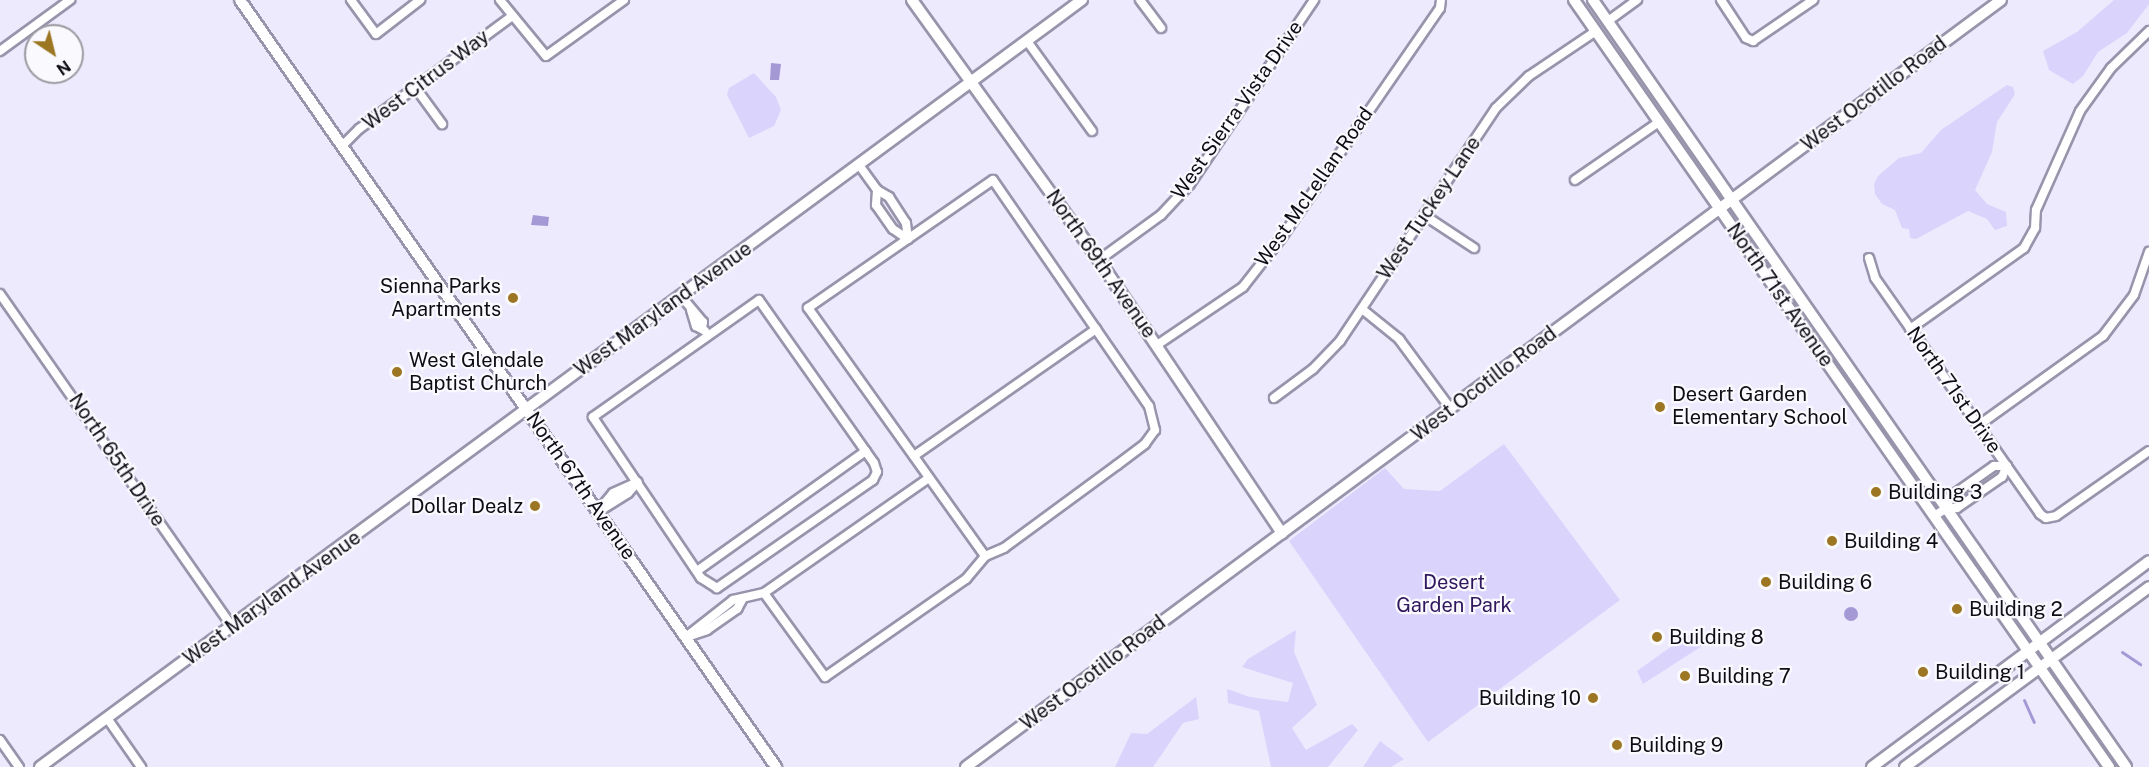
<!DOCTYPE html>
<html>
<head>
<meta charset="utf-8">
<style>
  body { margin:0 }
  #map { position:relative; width:2149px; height:767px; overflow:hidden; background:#edeafe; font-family:"Public Sans",sans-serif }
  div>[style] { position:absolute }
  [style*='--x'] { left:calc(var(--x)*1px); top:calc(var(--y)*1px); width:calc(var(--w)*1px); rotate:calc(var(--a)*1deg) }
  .green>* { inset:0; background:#dad3fc }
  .water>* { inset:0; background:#a599d5 }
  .round { border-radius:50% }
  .stream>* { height:3px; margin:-1.5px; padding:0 1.5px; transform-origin:1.5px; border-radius:1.5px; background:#a599d5 }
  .roads { filter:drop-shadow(2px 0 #9894ab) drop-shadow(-2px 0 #9894ab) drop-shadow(0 2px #9894ab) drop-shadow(0 -2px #9894ab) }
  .street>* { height:8px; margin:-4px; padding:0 4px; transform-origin:4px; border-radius:4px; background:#fff }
  .secondary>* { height:10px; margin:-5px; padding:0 5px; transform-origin:5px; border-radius:5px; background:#fff }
  .dots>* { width:16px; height:16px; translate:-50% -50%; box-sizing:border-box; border:3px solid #faf9fe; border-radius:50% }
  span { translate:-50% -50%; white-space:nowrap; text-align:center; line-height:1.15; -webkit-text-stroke:4.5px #faf9fe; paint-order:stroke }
  .street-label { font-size:20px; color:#0e0d15 }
  .poi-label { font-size:20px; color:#0e0d15 }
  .right { translate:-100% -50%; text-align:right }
  .left { translate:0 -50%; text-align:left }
  .park-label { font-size:20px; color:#30185e }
  .north { position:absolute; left:24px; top:24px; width:60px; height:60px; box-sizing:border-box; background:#faf9fe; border:2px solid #9c9ba1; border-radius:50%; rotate:145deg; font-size:16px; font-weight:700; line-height:24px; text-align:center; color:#0e0d15 }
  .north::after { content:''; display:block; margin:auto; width:21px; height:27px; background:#9c7622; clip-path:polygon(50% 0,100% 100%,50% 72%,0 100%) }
</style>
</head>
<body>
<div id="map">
  <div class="green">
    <i style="clip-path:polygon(2114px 0,2149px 0,2149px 4px,2127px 33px,2098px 52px,2083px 76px,2073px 84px,2049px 70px,2043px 51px,2077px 32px)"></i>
    <i style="clip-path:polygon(754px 73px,776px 97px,781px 110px,774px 126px,749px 138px,727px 95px,729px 88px)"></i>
    <i style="clip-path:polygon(2007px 85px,2013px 87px,2015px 94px,1997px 122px,1992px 152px,1975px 190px,1987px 204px,2006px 212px,2007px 226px,1995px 230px,1987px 219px,1968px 211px,1916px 239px,1910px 238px,1909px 229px,1902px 228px,1895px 210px,1882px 204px,1875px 194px,1874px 184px,1878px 176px,1899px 158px,1921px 153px,1941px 130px)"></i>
    <i style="clip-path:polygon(1504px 444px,1620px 600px,1428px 742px,1289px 541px,1385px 468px,1404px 489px,1440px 491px)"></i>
    <i style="clip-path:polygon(1696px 629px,1703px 636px,1702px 646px,1643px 684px,1637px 671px)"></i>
    <i style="clip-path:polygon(1296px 630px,1294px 652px,1317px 705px,1292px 728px,1306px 750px,1352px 724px,1358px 730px,1328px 767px,1271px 767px,1259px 711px,1228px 703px,1227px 689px,1250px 697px,1288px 702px,1293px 683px,1242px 667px,1248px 659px)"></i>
    <i style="clip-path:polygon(1196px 697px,1199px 719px,1183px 723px,1153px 767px,1115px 767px,1131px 733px,1147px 734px)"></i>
    <i style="clip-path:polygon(1380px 741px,1404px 759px,1391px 767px,1363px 767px)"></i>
  </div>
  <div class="water">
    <i style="clip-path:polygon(771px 63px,781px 64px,779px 80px,770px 80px)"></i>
    <i style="clip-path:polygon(533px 215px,549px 217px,548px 226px,531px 225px)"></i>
    <i class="round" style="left:1844px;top:607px;width:14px;height:14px"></i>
  </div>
  <div class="stream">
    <i style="--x:2122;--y:652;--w:22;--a:34"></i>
    <i style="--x:2024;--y:700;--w:24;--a:66"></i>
  </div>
  <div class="roads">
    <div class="street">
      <i style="--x:351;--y:0;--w:42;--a:53.7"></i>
      <i style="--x:376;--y:34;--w:56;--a:-37.7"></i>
      <i style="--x:500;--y:0;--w:72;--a:50.6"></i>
      <i style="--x:546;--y:56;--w:96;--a:-35.7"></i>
      <i style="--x:1140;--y:0;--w:35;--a:53"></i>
      <i style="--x:1721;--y:0;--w:45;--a:56.7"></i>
      <i style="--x:1746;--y:38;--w:8;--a:23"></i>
      <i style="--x:1753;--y:41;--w:73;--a:-34.3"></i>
      <i style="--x:1608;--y:21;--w:36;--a:-36"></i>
      <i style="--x:1027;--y:41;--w:111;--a:54.2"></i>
      <i style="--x:0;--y:51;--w:87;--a:-36.1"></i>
      <i style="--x:415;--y:87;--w:46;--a:53.9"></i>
      <i style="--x:342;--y:146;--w:24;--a:-45"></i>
      <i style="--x:359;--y:129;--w:190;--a:-36.4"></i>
      <i style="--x:859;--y:165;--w:31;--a:54"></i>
      <i style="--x:877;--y:190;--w:14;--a:30"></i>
      <i style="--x:889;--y:197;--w:31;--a:57"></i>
      <i style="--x:906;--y:223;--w:16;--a:83"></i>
      <i style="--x:993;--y:180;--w:275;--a:55.4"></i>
      <i style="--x:1149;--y:406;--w:25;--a:76"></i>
      <i style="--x:1155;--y:430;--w:17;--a:126"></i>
      <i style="--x:1145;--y:444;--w:35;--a:143"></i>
      <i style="--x:1117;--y:465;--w:140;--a:143.7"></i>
      <i style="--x:1004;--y:548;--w:21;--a:157"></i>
      <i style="--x:985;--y:556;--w:305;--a:-125.5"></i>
      <i style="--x:808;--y:308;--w:225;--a:-34.7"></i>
      <i style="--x:1575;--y:180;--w:102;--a:-34.6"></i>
      <i style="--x:877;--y:190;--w:15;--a:94"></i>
      <i style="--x:876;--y:205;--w:29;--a:55"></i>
      <i style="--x:893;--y:229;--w:18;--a:34"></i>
      <i style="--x:1424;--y:215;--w:60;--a:33.4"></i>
      <i style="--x:1869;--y:258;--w:21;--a:73"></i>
      <i style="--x:1875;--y:278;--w:288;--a:55"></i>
      <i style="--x:2040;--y:514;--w:7;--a:34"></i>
      <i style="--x:2046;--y:518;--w:10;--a:-11"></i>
      <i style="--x:2056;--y:516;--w:113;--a:-35"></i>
      <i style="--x:1099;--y:260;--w:77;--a:-36"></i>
      <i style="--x:1161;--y:215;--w:42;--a:-46.9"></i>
      <i style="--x:1190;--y:184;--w:222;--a:-56"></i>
      <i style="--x:0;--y:294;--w:406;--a:55.1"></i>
      <i style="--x:681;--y:296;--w:34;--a:50"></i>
      <i style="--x:703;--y:322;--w:6;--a:99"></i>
      <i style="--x:759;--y:300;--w:199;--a:54.8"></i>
      <i style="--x:874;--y:463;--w:9;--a:72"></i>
      <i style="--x:877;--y:472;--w:9;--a:117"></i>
      <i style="--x:873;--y:480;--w:190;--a:145.3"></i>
      <i style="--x:717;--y:588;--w:19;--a:-148"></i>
      <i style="--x:701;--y:578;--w:194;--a:-123.9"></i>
      <i style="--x:593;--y:417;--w:203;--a:-35.2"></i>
      <i style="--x:1362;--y:309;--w:48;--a:39"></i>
      <i style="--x:1399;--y:339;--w:86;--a:53.5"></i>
      <i style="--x:691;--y:310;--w:17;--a:73"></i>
      <i style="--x:696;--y:326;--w:10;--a:29"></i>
      <i style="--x:1910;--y:329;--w:140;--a:-35.4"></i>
      <i style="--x:2024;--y:248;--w:23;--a:-61"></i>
      <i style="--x:2035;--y:228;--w:18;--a:-87"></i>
      <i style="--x:2036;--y:210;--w:108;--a:-66"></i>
      <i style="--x:2080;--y:111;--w:53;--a:-54.2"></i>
      <i style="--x:2111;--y:68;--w:53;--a:-44.2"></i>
      <i style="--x:1157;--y:345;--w:104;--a:-34"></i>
      <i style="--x:1243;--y:287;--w:63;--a:-52"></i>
      <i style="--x:1282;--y:237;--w:278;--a:-55.4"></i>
      <i style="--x:1440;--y:8;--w:8;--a:-83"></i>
      <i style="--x:1274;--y:398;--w:49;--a:-36.6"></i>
      <i style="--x:1313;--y:369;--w:39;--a:-46"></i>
      <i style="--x:1340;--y:341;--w:280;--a:-56.2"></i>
      <i style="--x:1496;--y:108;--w:46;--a:-44.1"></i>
      <i style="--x:1529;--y:76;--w:81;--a:-33.9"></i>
      <i style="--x:1979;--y:425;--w:153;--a:-35.7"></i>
      <i style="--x:2103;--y:336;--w:51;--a:-52.9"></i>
      <i style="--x:2134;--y:295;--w:46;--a:-70.8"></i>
      <i style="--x:914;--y:456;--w:222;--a:-34.9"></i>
      <i style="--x:1947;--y:508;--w:11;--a:-75"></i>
      <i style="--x:1950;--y:497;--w:54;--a:-35.2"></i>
      <i style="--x:1994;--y:466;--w:13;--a:0"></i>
      <i style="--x:601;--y:510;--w:32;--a:-32"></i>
      <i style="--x:628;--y:493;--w:13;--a:-48"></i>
      <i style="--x:598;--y:511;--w:23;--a:-50"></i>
      <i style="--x:613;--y:493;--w:27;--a:-24"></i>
      <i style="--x:1934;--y:516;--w:15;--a:-32"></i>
      <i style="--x:1947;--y:508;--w:10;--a:0"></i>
      <i style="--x:1957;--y:508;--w:55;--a:-34.6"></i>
      <i style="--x:2002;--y:477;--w:12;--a:-66"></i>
      <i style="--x:697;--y:571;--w:207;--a:-35.4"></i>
      <i style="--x:764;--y:593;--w:104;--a:54"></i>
      <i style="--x:825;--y:677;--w:172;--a:-34.8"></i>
      <i style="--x:966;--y:579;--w:30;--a:-50"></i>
      <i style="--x:690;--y:636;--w:18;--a:-19"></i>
      <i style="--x:707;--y:630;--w:37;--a:-35"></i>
      <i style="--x:737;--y:609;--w:10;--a:-61"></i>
      <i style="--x:686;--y:637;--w:60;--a:-38.2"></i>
      <i style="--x:733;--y:600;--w:32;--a:-13"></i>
      <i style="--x:764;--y:593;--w:201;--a:-34.9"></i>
      <i style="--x:107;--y:718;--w:60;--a:55.2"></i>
      <i style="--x:0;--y:740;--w:33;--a:55"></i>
    </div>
    <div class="secondary">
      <i style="--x:240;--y:0;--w:936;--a:55.05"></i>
      <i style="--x:912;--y:0;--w:320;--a:54.3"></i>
      <i style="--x:1099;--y:260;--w:329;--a:56.2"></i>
      <i style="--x:1574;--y:0;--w:935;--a:55.1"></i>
      <i style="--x:1593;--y:0;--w:934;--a:55.2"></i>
      <i style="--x:40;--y:767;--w:1294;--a:-36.36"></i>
      <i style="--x:966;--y:767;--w:1288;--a:-36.54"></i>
      <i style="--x:1872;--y:767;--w:345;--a:-36.6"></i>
      <i style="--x:1905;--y:767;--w:303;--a:-36.4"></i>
    </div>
  </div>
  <div class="dots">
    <i style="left:513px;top:298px;background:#9c7622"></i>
    <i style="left:397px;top:372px;background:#9c7622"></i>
    <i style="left:1660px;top:407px;background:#9c7622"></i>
    <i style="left:1876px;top:492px;background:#9c7622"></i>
    <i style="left:535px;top:506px;background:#9c7622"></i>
    <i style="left:1832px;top:541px;background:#9c7622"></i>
    <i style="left:1766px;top:582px;background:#9c7622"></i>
    <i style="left:1957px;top:609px;background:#9c7622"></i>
    <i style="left:1657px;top:637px;background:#9c7622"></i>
    <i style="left:1923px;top:672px;background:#9c7622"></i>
    <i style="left:1685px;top:676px;background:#9c7622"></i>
    <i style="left:1593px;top:698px;background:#9c7622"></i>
    <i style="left:1617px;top:745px;background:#9c7622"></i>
  </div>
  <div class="street-label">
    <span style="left:426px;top:80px;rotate:-37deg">West Citrus Way</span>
    <span style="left:1874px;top:94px;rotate:-37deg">West Ocotillo Road</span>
    <span style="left:1237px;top:110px;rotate:-55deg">West Sierra Vista Drive</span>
    <span style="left:1314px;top:187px;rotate:-55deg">West McLellan Road</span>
    <span style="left:1429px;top:208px;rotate:-56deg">West Tuckey Lane</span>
    <span style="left:1101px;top:264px;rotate:55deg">North 69th Avenue</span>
    <span style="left:1780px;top:295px;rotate:55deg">North 71st Avenue</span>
    <span style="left:663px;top:309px;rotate:-36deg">West Maryland Avenue</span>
    <span style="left:1484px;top:384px;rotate:-37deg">West Ocotillo Road</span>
    <span style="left:1954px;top:390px;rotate:55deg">North 71st Drive</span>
    <span style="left:117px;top:460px;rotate:56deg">North 65th Drive</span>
    <span style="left:581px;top:486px;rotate:55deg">North 67th Avenue</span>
    <span style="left:272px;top:598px;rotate:-36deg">West Maryland Avenue</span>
    <span style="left:1093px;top:673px;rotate:-37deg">West Ocotillo Road</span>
  </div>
  <div class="poi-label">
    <span class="right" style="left:501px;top:298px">Sienna Parks<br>Apartments</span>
    <span class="left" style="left:409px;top:372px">West Glendale<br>Baptist Church</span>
    <span class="left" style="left:1672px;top:406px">Desert Garden<br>Elementary School</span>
    <span class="left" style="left:1888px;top:492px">Building 3</span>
    <span class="right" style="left:523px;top:506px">Dollar Dealz</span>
    <span class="left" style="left:1844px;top:541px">Building 4</span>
    <span class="left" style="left:1778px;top:582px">Building 6</span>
    <span class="left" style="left:1969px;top:609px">Building 2</span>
    <span class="left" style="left:1669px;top:637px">Building 8</span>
    <span class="left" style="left:1935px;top:672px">Building 1</span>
    <span class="left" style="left:1697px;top:676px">Building 7</span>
    <span class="right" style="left:1581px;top:698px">Building 10</span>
    <span class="left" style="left:1629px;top:745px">Building 9</span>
  </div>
  <div class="park-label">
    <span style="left:1454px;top:594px">Desert<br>Garden Park</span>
  </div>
  <div class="north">N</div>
</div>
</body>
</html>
